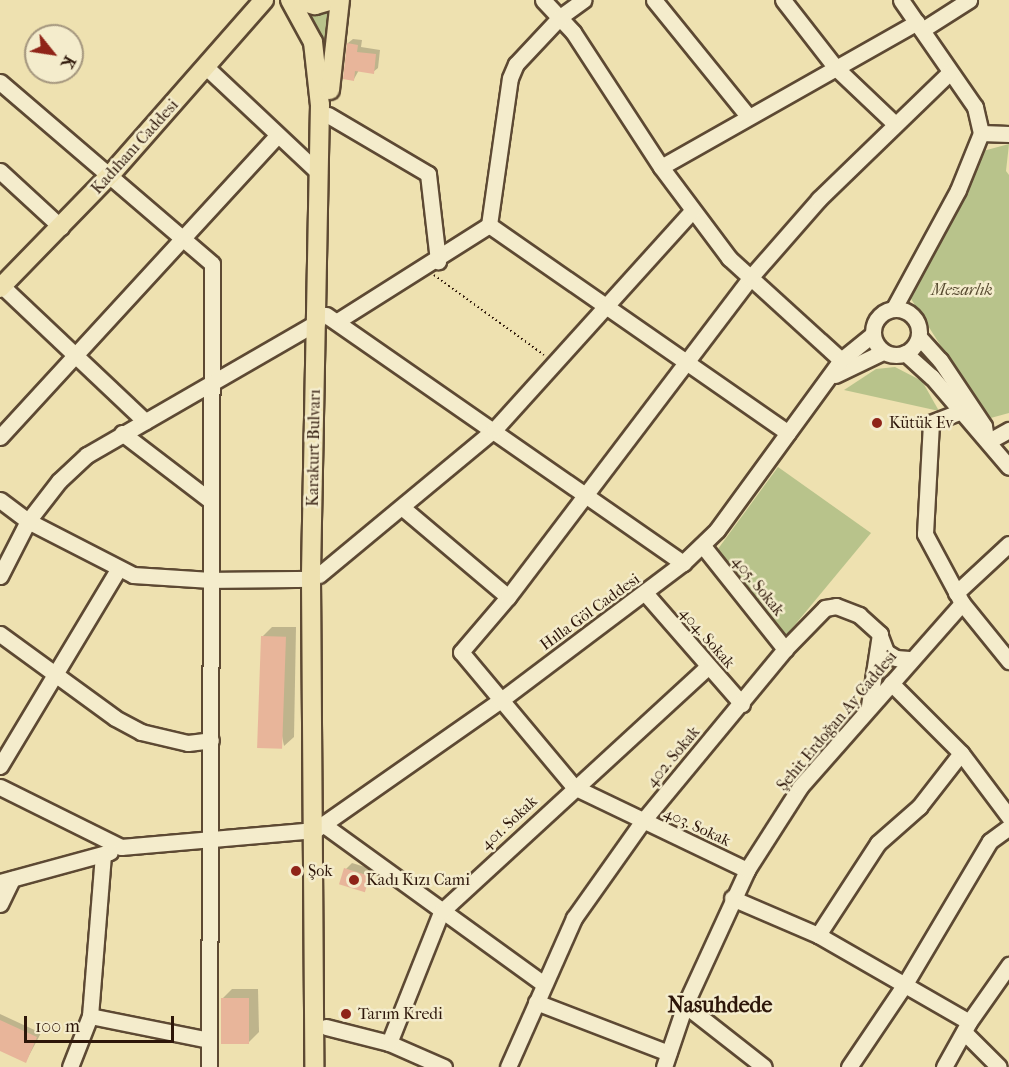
<!DOCTYPE html>
<html>
<head>
<meta charset="utf-8">
<style>
  body { margin:0 }
  #map { position:relative; width:1009px; height:1067px; overflow:hidden; background:#eee1b0; font-family:"IM FELL French Canon",serif }
  div>[style] { position:absolute }
  [style*='--x'] { left:calc(var(--x)*1px); top:calc(var(--y)*1px); width:calc(var(--w)*1px); rotate:calc(var(--a)*1deg) }
  .green>* { inset:0; background:#b8c38b }
  .shadow>* { inset:0; background:#0003 }
  .building>* { inset:0; background:#e8b59a; transform-origin:0 0 }
  .path>* { height:1.5px; margin-top:-0.75px; transform-origin:0; background:repeating-linear-gradient(90deg,#2d1609 0 1.5px,transparent 0 4.5px) }
  .roads { filter:drop-shadow(2px 0 #5d4933) drop-shadow(-2px 0 #5d4933) drop-shadow(0 2px #5d4933) drop-shadow(0 -2px #5d4933) }
  .minor>* { height:15px; margin:-7.5px; padding:0 7.5px; transform-origin:7.5px; border-radius:7.5px; background:#f4eccc }
  .minor>.ring { margin:-7.5px; padding:0; box-sizing:content-box; background:none; border:15px solid #f4eccc; border-radius:50% }
  .major>* { height:18px; margin:-9px; padding:0 9px; transform-origin:9px; border-radius:9px; background:#eee1b0 }
  .dots>* { width:16px; height:16px; translate:-50% -50%; box-sizing:border-box; border:3px solid #f4eccc; border-radius:50% }
  span { translate:-50% -50%; white-space:nowrap; text-align:center; line-height:1.15; -webkit-text-stroke:5px #f4eccc; paint-order:stroke }
  .street-label { font-size:16px; color:#2d1609 }
  .park-label { font-size:16px; color:#574a30; font-style:italic }
  .poi-label { font-size:16px; color:#2d1609 }
  .left { translate:0 -50%; text-align:left }
  .district-label { font-size:22px; color:#2d1609; font-weight:700 }
  .north { position:absolute; left:24px; top:24px; width:60px; height:60px; box-sizing:border-box; background:#f4eccc; border:2px solid #a4967e; border-radius:50%; rotate:120deg; font-size:16px; font-weight:700; line-height:24px; text-align:center; color:#2d1609 }
  .north::after { content:''; display:block; margin:auto; width:21px; height:27px; background:#8f2418; clip-path:polygon(50% 0,100% 100%,50% 72%,0 100%) }
  .scale { position:absolute; left:24px; top:1016px; width:150px; height:27px; box-sizing:border-box; border:3px solid #2d1609; border-top:0; padding-left:8px; font-size:18px; line-height:21px; white-space:nowrap; color:#2d1609; -webkit-text-stroke:4px #f4eccc; paint-order:stroke }
</style>
</head>
<body>
<div id="map">
  <div class="green">
    <i style="clip-path:polygon(337px 8px,329px 26px,324px 52px,304px 10px)"></i>
    <i style="clip-path:polygon(1009px 144px,1006px 171px,1009px 175px,1009px 413px,987px 419px,906px 291px,953px 217px,983px 151px)"></i>
    <i style="clip-path:polygon(895px 367px,922px 381px,939px 411px,844px 390px,876px 369px)"></i>
    <i style="clip-path:polygon(778px 467px,871px 533px,784px 638px,715px 553px)"></i>
  </div>
  <div class="shadow">
    <i style="clip-path:polygon(353px 39px,362px 40px,361px 47px,380px 50px,378px 68px,373px 72px,359px 70px,354px 79px,348px 43px)"></i>
    <i style="clip-path:polygon(272px 627px,296px 627px,294px 737px,284px 746px,262px 637px)"></i>
    <i style="clip-path:polygon(352px 863px,375px 870px,364px 891px,346px 869px)"></i>
    <i style="clip-path:polygon(232px 989px,258px 989px,259px 1032px,249px 1042px,222px 999px)"></i>
    <i style="clip-path:polygon(0 1014px,41px 1033px,26px 1061px,0 1049px)"></i>
  </div>
  <div class="building">
    <i style="clip-path:polygon(347px 43px,358px 45px,357px 52px,376px 54px,374px 74px,355px 71px,354px 81px,343px 79px)"></i>
    <i style="left:261px;top:636px;width:25px;height:112px;rotate:2deg"></i>
    <i style="left:344px;top:868px;width:27px;height:17px;rotate:17deg"></i>
    <i style="left:221px;top:998px;width:28px;height:46px"></i>
    <i style="clip-path:polygon(0 1020px,37px 1037px,26px 1063px,0 1051px)"></i>
  </div>
  <div class="path">
    <i style="--x:434;--y:275;--w:136;--a:36"></i>
  </div>
  <div class="roads">
    <div class="minor">
      <i style="--x:543;--y:0;--w:44;--a:46.8"></i>
      <i style="--x:573;--y:32;--w:161;--a:56.9"></i>
      <i style="--x:661;--y:167;--w:114;--a:53.2"></i>
      <i style="--x:729;--y:258;--w:151;--a:42.3"></i>
      <i style="--x:654;--y:0;--w:149;--a:51"></i>
      <i style="--x:783;--y:0;--w:86;--a:52.1"></i>
      <i style="--x:836;--y:68;--w:80;--a:43.5"></i>
      <i style="--x:922;--y:30;--w:56;--a:-32.6"></i>
      <i style="--x:206;--y:67;--w:155;--a:43.2"></i>
      <i style="--x:0;--y:82;--w:279;--a:40.6"></i>
      <i style="--x:212;--y:264;--w:803;--a:90.21"></i>
      <i style="--x:328;--y:115;--w:116;--a:30.5"></i>
      <i style="--x:428;--y:174;--w:88;--a:83.4"></i>
      <i style="--x:981;--y:133;--w:28;--a:2"></i>
      <i style="--x:661;--y:167;--w:294;--a:-29.5"></i>
      <i style="--x:0;--y:171;--w:83;--a:42.6"></i>
      <i style="--x:489;--y:225;--w:364;--a:34.8"></i>
      <i style="--x:2;--y:286;--w:197;--a:43.4"></i>
      <i style="--x:894;--y:308;--w:134;--a:-61.5"></i>
      <i style="--x:958;--y:190;--w:61;--a:-68"></i>
      <i style="--x:981;--y:133;--w:27;--a:-103"></i>
      <i style="--x:975;--y:107;--w:130;--a:-124.7"></i>
      <i class="ring" style="left:873px;top:309px;width:31px;height:31px"></i>
      <i style="--x:326;--y:315;--w:435;--a:34.8"></i>
      <i style="--x:339;--y:320;--w:178;--a:-32.3"></i>
      <i style="--x:489;--y:225;--w:148;--a:-81.9"></i>
      <i style="--x:510;--y:78;--w:15;--a:-67"></i>
      <i style="--x:516;--y:64;--w:64;--a:-46.9"></i>
      <i style="--x:560;--y:17;--w:29;--a:-36"></i>
      <i style="--x:919;--y:337;--w:31;--a:48"></i>
      <i style="--x:940;--y:360;--w:79;--a:56.3"></i>
      <i style="--x:984;--y:426;--w:12;--a:81"></i>
      <i style="--x:905;--y:353;--w:36;--a:42"></i>
      <i style="--x:932;--y:377;--w:118;--a:49.5"></i>
      <i style="--x:835;--y:375;--w:53;--a:-25.6"></i>
      <i style="--x:959;--y:412;--w:30;--a:159"></i>
      <i style="--x:931;--y:423;--w:111;--a:93.1"></i>
      <i style="--x:925;--y:534;--w:78;--a:61.8"></i>
      <i style="--x:962;--y:603;--w:75;--a:51"></i>
      <i style="--x:122;--y:433;--w:112;--a:37.4"></i>
      <i style="--x:0;--y:437;--w:409;--a:-47.4"></i>
      <i style="--x:989;--y:441;--w:23;--a:-29"></i>
      <i style="--x:0;--y:500;--w:35;--a:37"></i>
      <i style="--x:28;--y:521;--w:118;--a:27.2"></i>
      <i style="--x:133;--y:575;--w:78;--a:3.7"></i>
      <i style="--x:211;--y:580;--w:100;--a:-0.6"></i>
      <i style="--x:404;--y:509;--w:136;--a:40.2"></i>
      <i style="--x:703;--y:546;--w:132;--a:51.5"></i>
      <i style="--x:319;--y:575;--w:229;--a:-39.7"></i>
      <i style="--x:495;--y:429;--w:294;--a:-47.9"></i>
      <i style="--x:0;--y:576;--w:62;--a:-63"></i>
      <i style="--x:28;--y:521;--w:51;--a:-52.2"></i>
      <i style="--x:59;--y:481;--w:38;--a:-43"></i>
      <i style="--x:87;--y:455;--w:266;--a:-30"></i>
      <i style="--x:956;--y:593;--w:72;--a:-42.8"></i>
      <i style="--x:646;--y:594;--w:146;--a:48.9"></i>
      <i style="--x:0;--y:634;--w:142;--a:36.1"></i>
      <i style="--x:115;--y:718;--w:30;--a:28"></i>
      <i style="--x:141;--y:732;--w:48;--a:13.2"></i>
      <i style="--x:188;--y:743;--w:23;--a:-7"></i>
      <i style="--x:880;--y:636;--w:17;--a:69"></i>
      <i style="--x:886;--y:652;--w:12;--a:31"></i>
      <i style="--x:896;--y:658;--w:16;--a:4"></i>
      <i style="--x:891;--y:683;--w:99;--a:45"></i>
      <i style="--x:961;--y:753;--w:80;--a:53.1"></i>
      <i style="--x:0;--y:766;--w:229;--a:-59"></i>
      <i style="--x:0;--y:787;--w:135;--a:26.4"></i>
      <i style="--x:121;--y:847;--w:195;--a:-5"></i>
      <i style="--x:315;--y:830;--w:227;--a:-35"></i>
      <i style="--x:501;--y:700;--w:228;--a:-37"></i>
      <i style="--x:683;--y:563;--w:47;--a:-44.1"></i>
      <i style="--x:717;--y:530;--w:210;--a:-53.9"></i>
      <i style="--x:841;--y:360;--w:40;--a:-39"></i>
      <i style="--x:324;--y:825;--w:271;--a:35.9"></i>
      <i style="--x:747;--y:870;--w:192;--a:-154.4"></i>
      <i style="--x:574;--y:787;--w:176;--a:-129.9"></i>
      <i style="--x:461;--y:652;--w:72;--a:-49.5"></i>
      <i style="--x:508;--y:597;--w:399;--a:-52.8"></i>
      <i style="--x:749;--y:279;--w:106;--a:-48.8"></i>
      <i style="--x:819;--y:199;--w:182;--a:-44.1"></i>
      <i style="--x:0;--y:882;--w:114;--a:-15.3"></i>
      <i style="--x:732;--y:898;--w:94;--a:23.3"></i>
      <i style="--x:818;--y:935;--w:174;--a:29.9"></i>
      <i style="--x:0;--y:904;--w:28;--a:-64"></i>
      <i style="--x:818;--y:935;--w:110;--a:-56.9"></i>
      <i style="--x:878;--y:843;--w:55;--a:-41.3"></i>
      <i style="--x:919;--y:807;--w:68;--a:-52.1"></i>
      <i style="--x:536;--y:1002;--w:142;--a:21"></i>
      <i style="--x:685;--y:1005;--w:100;--a:38.1"></i>
      <i style="--x:90;--y:1016;--w:121;--a:11.4"></i>
      <i style="--x:326;--y:1027;--w:65;--a:14.3"></i>
      <i style="--x:389;--y:1043;--w:60;--a:23.6"></i>
      <i style="--x:964;--y:1032;--w:49;--a:45"></i>
      <i style="--x:389;--y:1043;--w:141;--a:-68.3"></i>
      <i style="--x:441;--y:912;--w:362;--a:-42.6"></i>
      <i style="--x:70;--y:1067;--w:55;--a:-68.6"></i>
      <i style="--x:90;--y:1016;--w:161;--a:-85.4"></i>
      <i style="--x:508;--y:1067;--w:163;--a:-66.1"></i>
      <i style="--x:574;--y:918;--w:118;--a:-54.7"></i>
      <i style="--x:642;--y:822;--w:224;--a:-50.4"></i>
      <i style="--x:785;--y:649;--w:57;--a:-45.7"></i>
      <i style="--x:825;--y:608;--w:11;--a:-10"></i>
      <i style="--x:836;--y:606;--w:25;--a:21"></i>
      <i style="--x:859;--y:615;--w:28;--a:42"></i>
      <i style="--x:880;--y:634;--w:73;--a:98.7"></i>
      <i style="--x:664;--y:1067;--w:65;--a:-71.3"></i>
      <i style="--x:685;--y:1005;--w:149;--a:-65.3"></i>
      <i style="--x:747;--y:870;--w:98;--a:-57.4"></i>
      <i style="--x:800;--y:787;--w:245;--a:-48.6"></i>
      <i style="--x:849;--y:1067;--w:100;--a:-56"></i>
      <i style="--x:905;--y:984;--w:166;--a:-59.3"></i>
      <i style="--x:990;--y:841;--w:24;--a:-36"></i>
      <i style="--x:944;--y:1067;--w:51;--a:-60.9"></i>
      <i style="--x:969;--y:1022;--w:70;--a:-54.9"></i>
    </div>
    <div class="major">
      <i style="--x:290;--y:0;--w:48;--a:61.3"></i>
      <i style="--x:313;--y:42;--w:63;--a:83.7"></i>
      <i style="--x:320;--y:105;--w:474;--a:91.1"></i>
      <i style="--x:311;--y:579;--w:488;--a:89.6"></i>
      <i style="--x:297;--y:0;--w:19;--a:16"></i>
      <i style="--x:315;--y:5;--w:19;--a:-16"></i>
      <i style="--x:330;--y:90;--w:91;--a:-83.7"></i>
      <i style="--x:0;--y:288;--w:159;--a:-45.8"></i>
      <i style="--x:111;--y:174;--w:232;--a:-48.7"></i>
    </div>
  </div>
  <div class="dots">
    <i style="left:877px;top:423px;background:#8f2418"></i>
    <i style="left:296px;top:871px;background:#8f2418"></i>
    <i style="left:354px;top:880px;background:#8f2418"></i>
    <i style="left:346px;top:1014px;background:#8f2418"></i>
  </div>
  <div class="street-label">
    <span style="left:135px;top:147px;rotate:-48deg">Kadıhanı Caddesi</span>
    <span style="left:314px;top:448px;rotate:-89deg">Karakurt Bulvarı</span>
    <span style="left:758px;top:586px;rotate:51deg">405. Sokak</span>
    <span style="left:590px;top:612px;rotate:-36deg">Hılla Göl Caddesi</span>
    <span style="left:707px;top:638px;rotate:49deg">404. Sokak</span>
    <span style="left:837px;top:721px;rotate:-50deg">Şehit Erdoğan Ay Caddesi</span>
    <span style="left:673px;top:757px;rotate:-50deg">402. Sokak</span>
    <span style="left:509px;top:823px;rotate:-43deg">401. Sokak</span>
    <span style="left:697px;top:827px;rotate:25deg">403. Sokak</span>
  </div>
  <div class="park-label">
    <span style="left:962px;top:290px">Mezarlık</span>
  </div>
  <div class="poi-label">
    <span class="left" style="left:889px;top:423px">Kütük Ev</span>
    <span class="left" style="left:308px;top:871px">Şok</span>
    <span class="left" style="left:366px;top:880px">Kadı Kızı Cami</span>
    <span class="left" style="left:358px;top:1014px">Tarım Kredi</span>
  </div>
  <div class="district-label">
    <span style="left:720px;top:1006px">Nasuhdede</span>
  </div>
  <div class="north">K</div>
  <div class="scale">100 m</div>
</div>
</body>
</html>
